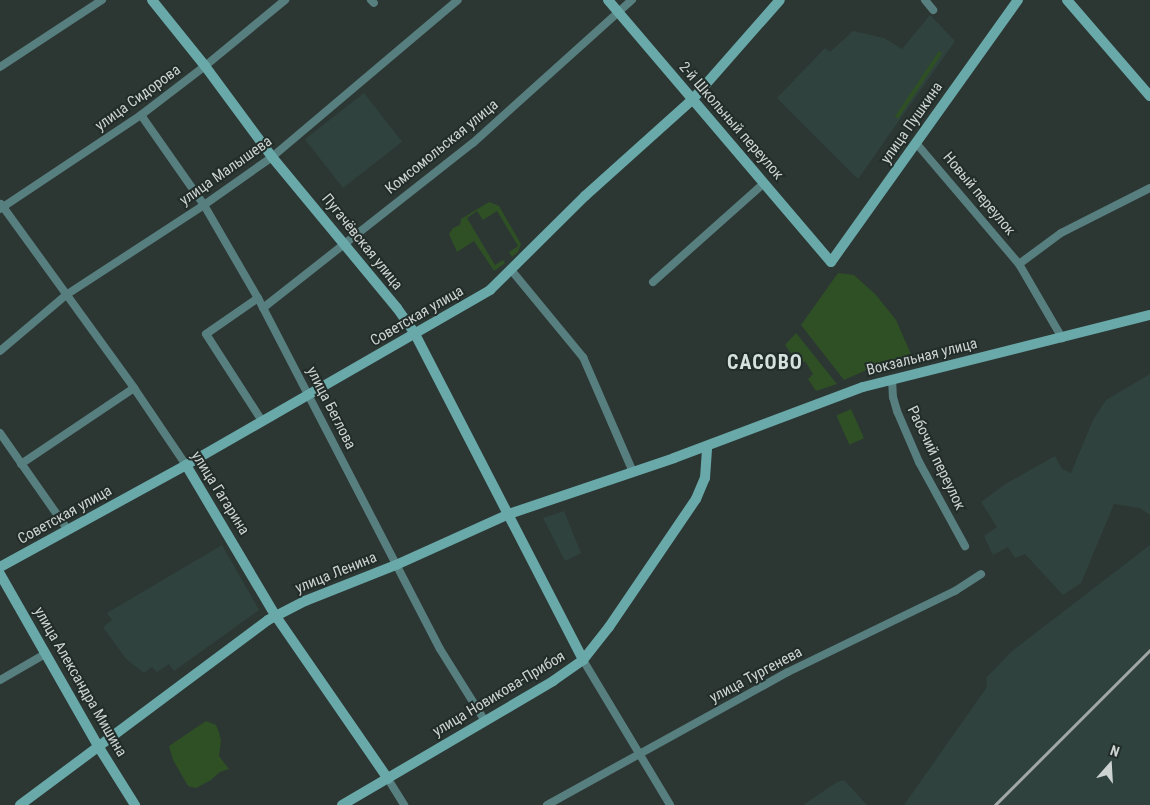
<!DOCTYPE html>
<html>
<head>
<meta charset="utf-8">
<style>
  body { margin:0 }
  #map { position:relative; width:1150px; height:805px; overflow:hidden; background:#2c3734; font-family:"Roboto Condensed",sans-serif }
  div>[style] { position:absolute }
  [style*='--x'] { left:calc(var(--x)*1px); top:calc(var(--y)*1px); width:calc(var(--w)*1px); rotate:calc(var(--a)*1deg) }
  .built>* { inset:0; background:#2f423d; transform-origin:0 0 }
  .green>* { inset:0; background:#2e5024; transform-origin:0 0 }
  .street>* { height:8px; margin:-4px; padding:0 4px; transform-origin:4px; border-radius:4px; background:#587f7f }
  .secondary>* { height:10px; margin:-5px; padding:0 5px; transform-origin:5px; border-radius:5px; background:#69a9a9 }
  .rail>* { height:2.5px; margin:-1.25px; padding:0 1.25px; transform-origin:1.25px; border-radius:1.25px; background:#a0a7a5 }
  span { translate:-50% -50%; white-space:nowrap; text-align:center; line-height:1.15; -webkit-text-stroke:4px #222d2a; paint-order:stroke }
  .street-label { font-size:15px; color:#cdd3d1 }
  .district-label { font-size:20px; color:#d5e2de; font-weight:700; letter-spacing:1px }
  .north { position:absolute; left:1085px; top:740px; width:50px; height:50px; -webkit-text-stroke:4px #222d2a; paint-order:stroke; rotate:19deg; font-size:14px; font-weight:700; line-height:20px; text-align:center; color:#cdd3d1 }
  .north::after { content:''; display:block; margin:auto; width:18px; height:22px; background:#cdd3d1; clip-path:polygon(50% 0,100% 100%,50% 72%,0 100%) }
</style>
</head>
<body>
<div id="map">
  <div class="built">
    <i style="clip-path:polygon(930px 15px,955px 41px,858px 179px,777px 98px,825px 48px,830px 52px,853px 31px,884px 38px,902px 49px)"></i>
    <i style="left:364px;top:93px;width:62px;height:75px;rotate:52deg"></i>
    <i style="clip-path:polygon(1150px 374px,1150px 515px,1140px 508px,1114px 504px,1081px 583px,1063px 595px,1025px 554px,1015px 558px,1008px 547px,993px 555px,984px 536px,997px 527px,981px 502px,1007px 483px,1055px 456px,1062px 469px,1071px 473px,1093px 420px,1106px 400px)"></i>
    <i style="clip-path:polygon(564px 511px,581px 553px,565px 561px,543px 518px)"></i>
    <i style="clip-path:polygon(222px 545px,259px 610px,174px 671px,169px 664px,157px 672px,152px 667px,144px 673px,126px 659px,103px 627px,112px 620px,107px 613px)"></i>
    <i style="clip-path:polygon(1150px 545px,1150px 805px,904px 805px,987px 687px,986px 678px,1012px 651px)"></i>
    <i style="clip-path:polygon(844px 780px,867px 805px,803px 805px,837px 782px)"></i>
  </div>
  <div class="green">
    <i style="left:939px;top:51px;width:4px;height:79px;rotate:34deg"></i>
    <i style="clip-path:polygon(489px 202px,499px 206px,521px 244px,518px 252px,512px 257px,509px 252px,518px 246px,497px 211px,483px 220px,477px 211px,467px 218px,495px 265px,503px 260px,505px 263px,494px 271px,474px 241px,457px 252px,449px 234px,453px 228px,460px 225px,461px 219px)"></i>
    <i style="clip-path:polygon(838px 273px,854px 275px,876px 295px,896px 320px,914px 361px,871px 368px,844px 380px,801px 325px)"></i>
    <i style="clip-path:polygon(796px 333px,837px 384px,816px 391px,808px 379px,813px 374px,805px 361px,799px 364px,785px 345px)"></i>
    <i style="left:851px;top:409px;width:32px;height:16px;rotate:66deg"></i>
    <i style="clip-path:polygon(206px 721px,216px 725px,219px 732px,221px 741px,219px 756px,229px 769px,220px 772px,211px 780px,196px 788px,188px 786px,173px 760px,169px 746px)"></i>
  </div>
  <div class="street">
    <i style="--x:371;--y:0;--w:4;--a:45"></i>
    <i style="--x:925;--y:0;--w:13;--a:51"></i>
    <i style="--x:0;--y:67;--w:122;--a:-33.3"></i>
    <i style="--x:141;--y:115;--w:110;--a:55"></i>
    <i style="--x:204;--y:205;--w:108;--a:59.9"></i>
    <i style="--x:258;--y:298;--w:395;--a:62.6"></i>
    <i style="--x:440;--y:649;--w:85;--a:58"></i>
    <i style="--x:916;--y:143;--w:159;--a:49.6"></i>
    <i style="--x:1019;--y:264;--w:86;--a:59.8"></i>
    <i style="--x:1;--y:204;--w:227;--a:54.1"></i>
    <i style="--x:134;--y:388;--w:93;--a:56"></i>
    <i style="--x:0;--y:209;--w:169;--a:-33.7"></i>
    <i style="--x:141;--y:115;--w:81;--a:-37.4"></i>
    <i style="--x:205;--y:66;--w:104;--a:-39.5"></i>
    <i style="--x:1019;--y:264;--w:52;--a:-36.4"></i>
    <i style="--x:1061;--y:233;--w:100;--a:-26.8"></i>
    <i style="--x:512;--y:271;--w:112;--a:50.5"></i>
    <i style="--x:583;--y:357;--w:125;--a:66.5"></i>
    <i style="--x:653;--y:282;--w:149;--a:-41.7"></i>
    <i style="--x:258;--y:298;--w:63;--a:145.3"></i>
    <i style="--x:206;--y:334;--w:103;--a:57.2"></i>
    <i style="--x:263;--y:308;--w:267;--a:-38.2"></i>
    <i style="--x:473;--y:143;--w:214;--a:-42"></i>
    <i style="--x:0;--y:351;--w:87;--a:-40.3"></i>
    <i style="--x:66;--y:295;--w:165;--a:-33.1"></i>
    <i style="--x:204;--y:205;--w:83;--a:-35.2"></i>
    <i style="--x:272;--y:157;--w:243;--a:-40.2"></i>
    <i style="--x:892;--y:379;--w:18;--a:87"></i>
    <i style="--x:893;--y:397;--w:15;--a:74"></i>
    <i style="--x:897;--y:411;--w:56;--a:66.7"></i>
    <i style="--x:919;--y:462;--w:96;--a:61.3"></i>
    <i style="--x:0;--y:433;--w:118;--a:55"></i>
    <i style="--x:21;--y:464;--w:136;--a:-33.9"></i>
    <i style="--x:583;--y:660;--w:169;--a:59"></i>
    <i style="--x:0;--y:680;--w:52;--a:-30"></i>
    <i style="--x:388;--y:779;--w:31;--a:58"></i>
    <i style="--x:547;--y:805;--w:275;--a:-28.9"></i>
    <i style="--x:788;--y:672;--w:186;--a:-25.9"></i>
    <i style="--x:955;--y:591;--w:31;--a:-33"></i>
  </div>
  <div class="secondary">
    <i style="--x:152;--y:0;--w:85;--a:51.2"></i>
    <i style="--x:205;--y:66;--w:113;--a:53.6"></i>
    <i style="--x:272;--y:157;--w:196;--a:50.4"></i>
    <i style="--x:397;--y:308;--w:32;--a:55"></i>
    <i style="--x:415;--y:334;--w:367;--a:62.7"></i>
    <i style="--x:608;--y:0;--w:344;--a:49.6"></i>
    <i style="--x:831;--y:262;--w:322;--a:-54.5"></i>
    <i style="--x:1067;--y:0;--w:127;--a:49.2"></i>
    <i style="--x:186;--y:465;--w:174;--a:59.3"></i>
    <i style="--x:275;--y:615;--w:199;--a:55.4"></i>
    <i style="--x:0;--y:567;--w:212;--a:-28.7"></i>
    <i style="--x:186;--y:465;--w:351;--a:-29.9"></i>
    <i style="--x:490;--y:290;--w:134;--a:-44.7"></i>
    <i style="--x:585;--y:196;--w:144;--a:-41.9"></i>
    <i style="--x:692;--y:100;--w:133;--a:-48.7"></i>
    <i style="--x:0;--y:574;--w:198;--a:60.3"></i>
    <i style="--x:98;--y:746;--w:70;--a:57.9"></i>
    <i style="--x:20;--y:805;--w:309;--a:-36.7"></i>
    <i style="--x:268;--y:620;--w:42;--a:-27.2"></i>
    <i style="--x:305;--y:601;--w:98;--a:-21.6"></i>
    <i style="--x:396;--y:565;--w:124;--a:-24.3"></i>
    <i style="--x:509;--y:514;--w:174;--a:-18.7"></i>
    <i style="--x:674;--y:458;--w:202;--a:-20.6"></i>
    <i style="--x:863;--y:387;--w:296;--a:-14.1"></i>
    <i style="--x:342;--y:805;--w:245;--a:-30.4"></i>
    <i style="--x:553;--y:681;--w:37;--a:-35"></i>
    <i style="--x:583;--y:660;--w:42;--a:-51.8"></i>
    <i style="--x:609;--y:627;--w:155;--a:-55.8"></i>
    <i style="--x:696;--y:499;--w:23;--a:-67"></i>
    <i style="--x:705;--y:478;--w:32;--a:-86"></i>
  </div>
  <div class="rail">
    <i style="--x:995;--y:805;--w:219;--a:-45"></i>
  </div>
  <div class="street-label">
    <span style="left:138px;top:98px;rotate:-36deg">улица Сидорова</span>
    <span style="left:731px;top:121px;rotate:49deg">2-й Школьный переулок</span>
    <span style="left:912px;top:123px;rotate:-55deg">улица Пушкина</span>
    <span style="left:442px;top:147px;rotate:-39deg">Комсомольская улица</span>
    <span style="left:226px;top:171px;rotate:-35deg">улица Малышева</span>
    <span style="left:979px;top:194px;rotate:50deg">Новый переулок</span>
    <span style="left:362px;top:242px;rotate:51deg">Пугачёвская улица</span>
    <span style="left:417px;top:316px;rotate:-30deg">Советская улица</span>
    <span style="left:922px;top:357px;rotate:-14deg">Вокзальная улица</span>
    <span style="left:331px;top:408px;rotate:63deg">улица Беглова</span>
    <span style="left:936px;top:458px;rotate:64deg">Рабочий переулок</span>
    <span style="left:220px;top:493px;rotate:58deg">улица Гагарина</span>
    <span style="left:65px;top:515px;rotate:-29deg">Советская улица</span>
    <span style="left:336px;top:573px;rotate:-22deg">улица Ленина</span>
    <span style="left:756px;top:675px;rotate:-28deg">улица Тургенева</span>
    <span style="left:80px;top:682px;rotate:60deg">улица Александра Мишина</span>
    <span style="left:499px;top:694px;rotate:-31deg">улица Новикова-Прибоя</span>
  </div>
  <div class="district-label">
    <span style="left:765px;top:362px">САСОВО</span>
  </div>
  <div class="north">N</div>
</div>
</body>
</html>
